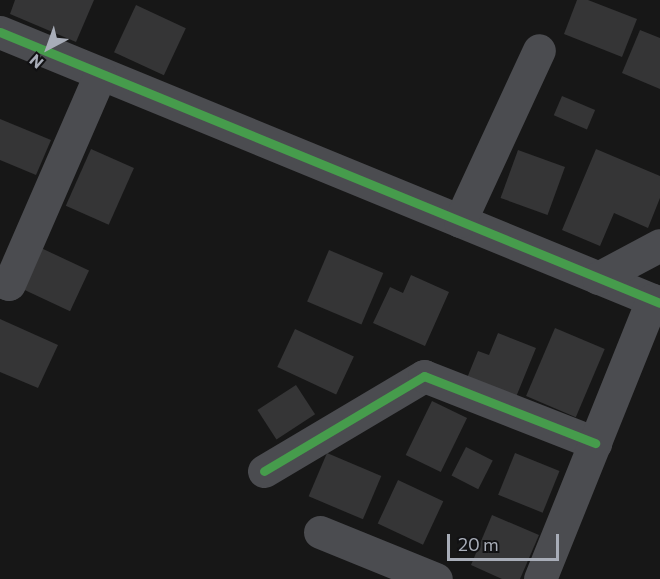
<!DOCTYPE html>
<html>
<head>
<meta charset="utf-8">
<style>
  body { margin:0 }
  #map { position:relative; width:660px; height:579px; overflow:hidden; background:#171717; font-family:Commissioner,sans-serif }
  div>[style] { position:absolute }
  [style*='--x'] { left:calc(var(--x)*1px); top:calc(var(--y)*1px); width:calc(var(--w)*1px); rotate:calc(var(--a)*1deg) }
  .building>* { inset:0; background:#353536; transform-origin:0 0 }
  .minor>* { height:33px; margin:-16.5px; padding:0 16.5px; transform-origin:16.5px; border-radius:16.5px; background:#4b4c50 }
  .cycleway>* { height:9px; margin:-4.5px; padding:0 4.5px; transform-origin:4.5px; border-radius:4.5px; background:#469c4c }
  span { translate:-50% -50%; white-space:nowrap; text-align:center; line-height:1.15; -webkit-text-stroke:4.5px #111113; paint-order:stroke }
  .north { position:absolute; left:18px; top:18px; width:60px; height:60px; -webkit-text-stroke:4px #111113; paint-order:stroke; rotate:221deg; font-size:16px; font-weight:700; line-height:24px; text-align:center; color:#a8adb8 }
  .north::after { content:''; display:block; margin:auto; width:21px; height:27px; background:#a8adb8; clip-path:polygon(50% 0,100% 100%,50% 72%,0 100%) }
  .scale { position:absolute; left:447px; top:534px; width:112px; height:27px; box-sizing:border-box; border:3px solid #a8adb8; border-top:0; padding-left:8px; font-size:18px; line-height:21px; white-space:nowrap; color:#a8adb8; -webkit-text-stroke:4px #111113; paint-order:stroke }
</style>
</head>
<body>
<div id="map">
  <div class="building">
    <i style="clip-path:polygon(15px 0,94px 0,76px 42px,10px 14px)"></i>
    <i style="clip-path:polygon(577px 0,588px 0,637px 19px,622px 57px,564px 34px)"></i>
    <i style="left:136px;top:5px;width:55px;height:52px;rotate:25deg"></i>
    <i style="clip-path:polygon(640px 30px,660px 38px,660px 89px,622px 73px)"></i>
    <i style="left:562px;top:96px;width:36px;height:21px;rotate:23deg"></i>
    <i style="clip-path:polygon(0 119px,51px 140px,36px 175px,0 160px)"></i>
    <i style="left:91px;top:149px;width:47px;height:62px;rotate:24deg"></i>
    <i style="clip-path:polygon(596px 149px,660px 176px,660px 198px,648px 228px,614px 213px,600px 246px,562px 230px)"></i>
    <i style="left:518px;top:150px;width:50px;height:51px;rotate:20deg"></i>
    <i style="left:41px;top:248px;width:53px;height:45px;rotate:25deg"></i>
    <i style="left:329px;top:250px;width:59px;height:56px;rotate:23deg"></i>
    <i style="clip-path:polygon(411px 275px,449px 292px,425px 346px,373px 323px,390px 287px,403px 293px)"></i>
    <i style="clip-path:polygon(0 319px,58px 345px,38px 388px,0 372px)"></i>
    <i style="left:555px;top:328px;width:54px;height:74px;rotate:23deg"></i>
    <i style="left:295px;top:329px;width:65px;height:42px;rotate:25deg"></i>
    <i style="clip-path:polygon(498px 333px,536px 348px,516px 397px,467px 378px,478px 351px,489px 355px)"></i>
    <i style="left:296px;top:385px;width:35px;height:46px;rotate:57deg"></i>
    <i style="left:432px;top:401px;width:39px;height:60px;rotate:26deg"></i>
    <i style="left:466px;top:447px;width:30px;height:32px;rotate:27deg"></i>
    <i style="left:327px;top:453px;width:59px;height:47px;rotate:23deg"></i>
    <i style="left:515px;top:453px;width:48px;height:45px;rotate:22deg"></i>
    <i style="left:398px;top:480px;width:50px;height:48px;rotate:25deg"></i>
    <i style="clip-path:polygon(492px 515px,539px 535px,520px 579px,502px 579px,471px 565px)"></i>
  </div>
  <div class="minor">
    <i style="--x:0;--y:32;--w:713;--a:22.32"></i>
    <i style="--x:460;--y:221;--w:188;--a:-65.2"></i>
    <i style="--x:598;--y:278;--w:70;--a:-28"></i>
    <i style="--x:0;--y:281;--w:9;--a:18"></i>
    <i style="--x:9;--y:284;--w:228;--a:-66.5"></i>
    <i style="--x:264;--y:471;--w:186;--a:-30.7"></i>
    <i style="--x:424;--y:376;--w:184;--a:21.4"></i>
    <i style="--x:320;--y:532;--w:125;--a:22.1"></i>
    <i style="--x:540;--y:579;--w:301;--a:-68.1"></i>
  </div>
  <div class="cycleway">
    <i style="--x:0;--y:32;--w:713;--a:22.32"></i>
    <i style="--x:264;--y:471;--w:186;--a:-30.7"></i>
    <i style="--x:424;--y:376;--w:184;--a:21.4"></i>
  </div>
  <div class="north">N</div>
  <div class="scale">20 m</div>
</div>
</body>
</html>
